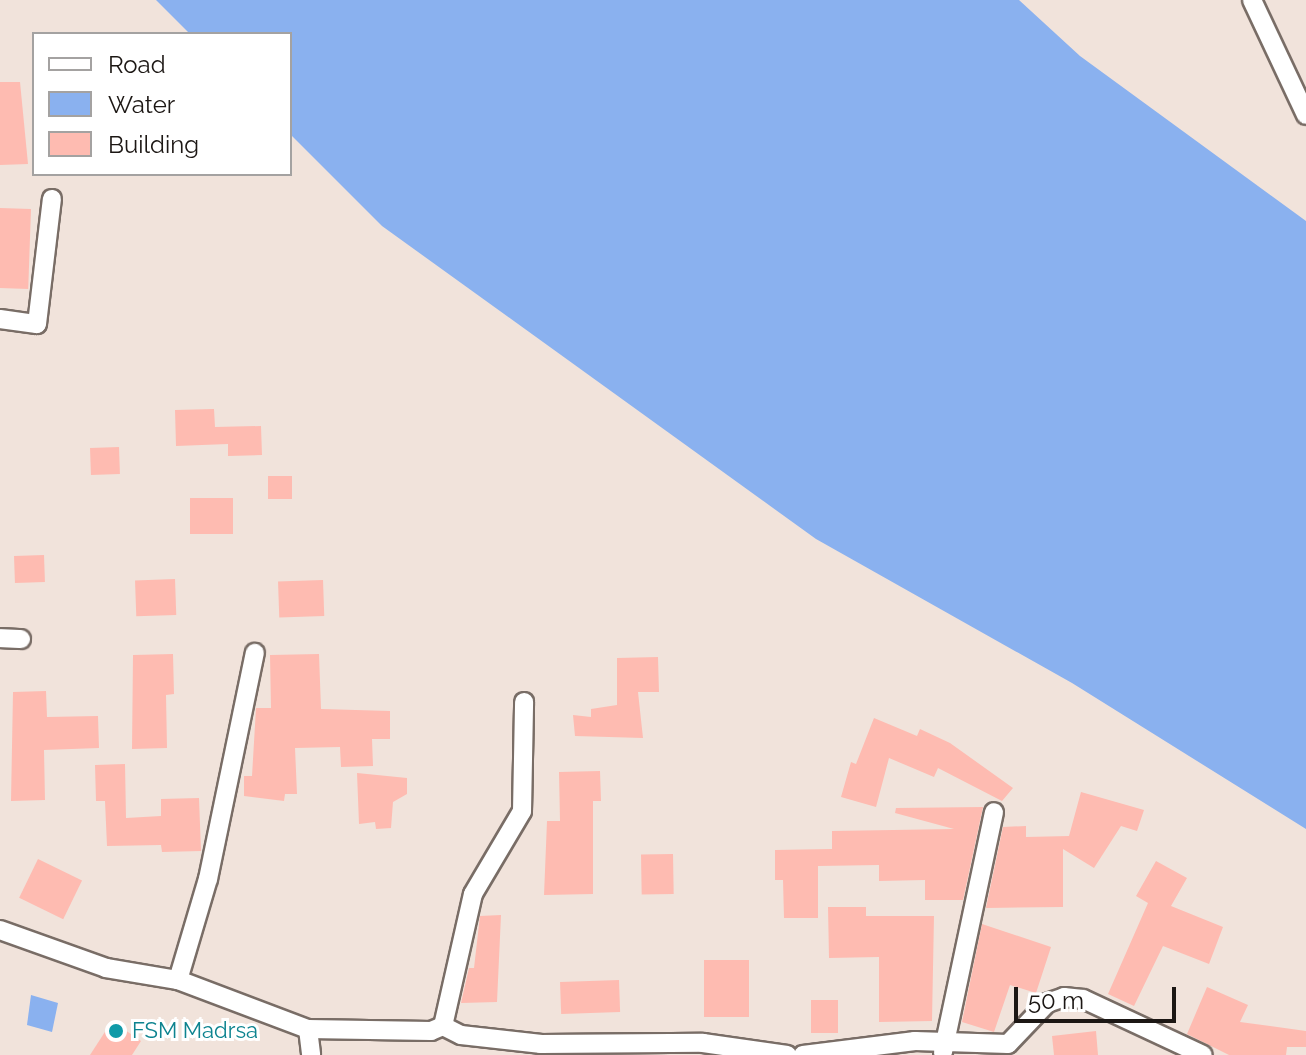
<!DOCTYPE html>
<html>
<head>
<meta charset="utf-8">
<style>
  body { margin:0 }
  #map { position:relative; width:1306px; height:1055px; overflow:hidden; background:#f1e3db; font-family:Raleway,sans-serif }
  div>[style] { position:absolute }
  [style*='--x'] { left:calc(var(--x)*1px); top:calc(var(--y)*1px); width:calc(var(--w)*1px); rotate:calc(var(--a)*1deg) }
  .water>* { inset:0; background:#8ab1ef }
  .building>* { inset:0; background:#febbb1; transform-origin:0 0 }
  .roads { filter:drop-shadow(2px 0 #796d66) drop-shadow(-2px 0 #796d66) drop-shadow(0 2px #796d66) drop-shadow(0 -2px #796d66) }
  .minor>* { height:18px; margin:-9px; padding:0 9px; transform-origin:9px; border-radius:9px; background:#fff }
  .dots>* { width:22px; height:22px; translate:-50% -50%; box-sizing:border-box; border:4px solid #fff; border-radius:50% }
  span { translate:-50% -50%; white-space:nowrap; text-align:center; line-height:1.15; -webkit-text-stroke:6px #fff; paint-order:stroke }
  .culture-label { font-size:22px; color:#0d838f }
  .left { translate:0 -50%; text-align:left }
  .legend { position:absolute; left:32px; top:32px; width:260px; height:144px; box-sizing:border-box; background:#fff; border:2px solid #a4a2a1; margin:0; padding:10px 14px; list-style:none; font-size:24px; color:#1c1714 }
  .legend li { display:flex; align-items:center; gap:16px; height:40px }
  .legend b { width:40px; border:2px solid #a4a2a1 }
  .scale { position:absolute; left:1014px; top:987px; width:162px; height:36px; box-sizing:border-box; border:4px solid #1c1714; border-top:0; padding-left:10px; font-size:24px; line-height:28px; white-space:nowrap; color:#1c1714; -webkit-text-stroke:6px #fff; paint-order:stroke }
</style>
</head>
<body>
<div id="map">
  <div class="water">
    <i style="clip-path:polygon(156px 0,1019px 0,1080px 56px,1306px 221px,1306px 829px,1072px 683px,816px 539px,382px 226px,290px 134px,290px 34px,190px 34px)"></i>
    <i style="clip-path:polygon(31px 995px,58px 1003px,52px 1032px,27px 1025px)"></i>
  </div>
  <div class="building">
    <i style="clip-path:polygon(0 82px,20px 82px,28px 164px,0 165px)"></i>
    <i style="left:31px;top:209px;width:80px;height:31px;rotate:92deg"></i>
    <i style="clip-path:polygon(214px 409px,215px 427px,261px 426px,262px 455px,228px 456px,228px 444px,176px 446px,175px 410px)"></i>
    <i style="left:119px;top:447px;width:27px;height:29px;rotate:88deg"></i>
    <i style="left:268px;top:476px;width:24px;height:23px"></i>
    <i style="left:233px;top:498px;width:36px;height:43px;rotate:90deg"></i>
    <i style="left:44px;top:555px;width:27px;height:30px;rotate:88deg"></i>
    <i style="left:175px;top:579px;width:36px;height:40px;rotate:88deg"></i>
    <i style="left:323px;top:580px;width:36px;height:45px;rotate:88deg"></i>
    <i style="clip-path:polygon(173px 654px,174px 694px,166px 695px,167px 748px,132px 749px,133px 655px)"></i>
    <i style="clip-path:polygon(319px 654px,321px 709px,390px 711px,390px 739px,372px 739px,373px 766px,341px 767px,340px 747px,295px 748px,297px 794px,285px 794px,284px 801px,244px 796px,244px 776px,252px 776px,256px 708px,271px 708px,270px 655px)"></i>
    <i style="clip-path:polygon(658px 657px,659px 692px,638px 692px,643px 738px,575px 736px,573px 715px,591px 717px,591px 709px,617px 705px,617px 658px)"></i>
    <i style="clip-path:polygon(46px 691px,47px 717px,98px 716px,99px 748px,44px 750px,45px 800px,11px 801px,13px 692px)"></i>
    <i style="clip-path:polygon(874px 718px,917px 736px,920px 729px,950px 743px,1013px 788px,1002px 801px,938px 768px,934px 777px,889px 758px,876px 807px,841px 797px,851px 762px,856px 764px)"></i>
    <i style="clip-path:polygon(125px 764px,126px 818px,161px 816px,161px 799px,199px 798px,201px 851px,162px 852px,161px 845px,107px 846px,105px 801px,96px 801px,95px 765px)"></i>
    <i style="clip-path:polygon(600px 771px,601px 801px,593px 801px,593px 894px,544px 895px,547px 821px,560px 821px,559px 772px)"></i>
    <i style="clip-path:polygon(357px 773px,407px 778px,407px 794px,393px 802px,391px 828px,376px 829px,375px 822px,359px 824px)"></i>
    <i style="clip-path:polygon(1081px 792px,1144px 810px,1137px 831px,1121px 826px,1094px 868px,1063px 849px,1063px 907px,986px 908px,1003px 827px,1026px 826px,1026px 837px,1069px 836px)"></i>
    <i style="clip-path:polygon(983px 807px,963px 900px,925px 900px,925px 880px,879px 881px,879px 865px,818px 866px,818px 918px,784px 918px,783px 880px,775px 880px,775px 850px,832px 849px,832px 831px,954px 829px,895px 813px,896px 808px)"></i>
    <i style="left:673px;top:854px;width:40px;height:32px;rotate:89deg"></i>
    <i style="left:38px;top:859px;width:49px;height:43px;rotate:26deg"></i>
    <i style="clip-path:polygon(1156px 861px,1187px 878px,1171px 906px,1223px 927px,1209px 964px,1163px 946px,1134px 1006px,1108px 994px,1148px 903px,1136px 896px)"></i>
    <i style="clip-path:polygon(828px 907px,866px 907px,866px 916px,934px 916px,932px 1021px,879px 1022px,879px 957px,829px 958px)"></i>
    <i style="clip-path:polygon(501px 915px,497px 1002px,461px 1003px,469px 968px,474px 968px,480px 916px)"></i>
    <i style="clip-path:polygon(982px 924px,1051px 947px,1036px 993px,1010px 985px,994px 1032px,962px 1022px)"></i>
    <i style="left:749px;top:960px;width:57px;height:45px;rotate:90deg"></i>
    <i style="left:619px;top:980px;width:32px;height:59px;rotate:88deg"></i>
    <i style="clip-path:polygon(1207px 987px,1248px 1005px,1240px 1022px,1306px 1031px,1306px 1047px,1287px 1047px,1286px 1055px,1229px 1055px,1187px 1034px)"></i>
    <i style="left:811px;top:1000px;width:27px;height:33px"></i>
    <i style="clip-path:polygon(112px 1021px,141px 1041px,132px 1055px,90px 1055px)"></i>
    <i style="clip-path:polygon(1096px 1031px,1098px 1055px,1054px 1055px,1052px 1036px)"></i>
  </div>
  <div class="roads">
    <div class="minor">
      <i style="--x:1252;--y:0;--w:127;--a:64.8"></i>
      <i style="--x:0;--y:319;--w:37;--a:8"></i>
      <i style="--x:37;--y:324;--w:126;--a:-83.2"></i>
      <i style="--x:0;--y:638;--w:21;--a:3"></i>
      <i style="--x:0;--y:930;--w:113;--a:19.7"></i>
      <i style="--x:106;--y:968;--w:73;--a:9.5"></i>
      <i style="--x:178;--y:980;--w:139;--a:20.7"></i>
      <i style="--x:308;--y:1029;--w:123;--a:0.9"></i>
      <i style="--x:431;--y:1031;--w:13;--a:-23"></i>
      <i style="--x:178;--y:980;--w:105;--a:-73.5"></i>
      <i style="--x:208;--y:879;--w:231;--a:-78.3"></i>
      <i style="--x:443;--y:1026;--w:20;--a:27"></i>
      <i style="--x:461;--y:1035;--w:81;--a:6.4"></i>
      <i style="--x:541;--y:1044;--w:162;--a:-0.4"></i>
      <i style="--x:703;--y:1043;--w:85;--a:8.1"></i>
      <i style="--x:443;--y:1026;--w:135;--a:-77.2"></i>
      <i style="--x:473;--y:894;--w:96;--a:-59.4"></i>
      <i style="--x:522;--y:811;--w:109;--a:-88.9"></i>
      <i style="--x:308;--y:1029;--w:26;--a:83"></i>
      <i style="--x:943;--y:1052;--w:245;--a:-78"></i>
      <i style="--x:803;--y:1055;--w:113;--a:-7.1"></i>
      <i style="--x:915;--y:1041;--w:93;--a:1.8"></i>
      <i style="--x:1008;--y:1044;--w:57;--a:-46.4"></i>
      <i style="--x:1047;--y:1003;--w:18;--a:-19"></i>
      <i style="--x:1064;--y:997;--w:19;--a:6"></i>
      <i style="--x:1083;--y:999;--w:132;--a:25"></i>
    </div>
  </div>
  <div class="dots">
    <i style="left:116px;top:1031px;background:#0f9aa8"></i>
  </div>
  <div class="culture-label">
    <span class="left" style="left:132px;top:1031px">FSM Madrsa</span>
  </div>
  <ul class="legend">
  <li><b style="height:10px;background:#fff"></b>Road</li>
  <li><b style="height:22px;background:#8ab1ef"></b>Water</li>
  <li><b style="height:22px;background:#febbb1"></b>Building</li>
  </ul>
  <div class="scale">50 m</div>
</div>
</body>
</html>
